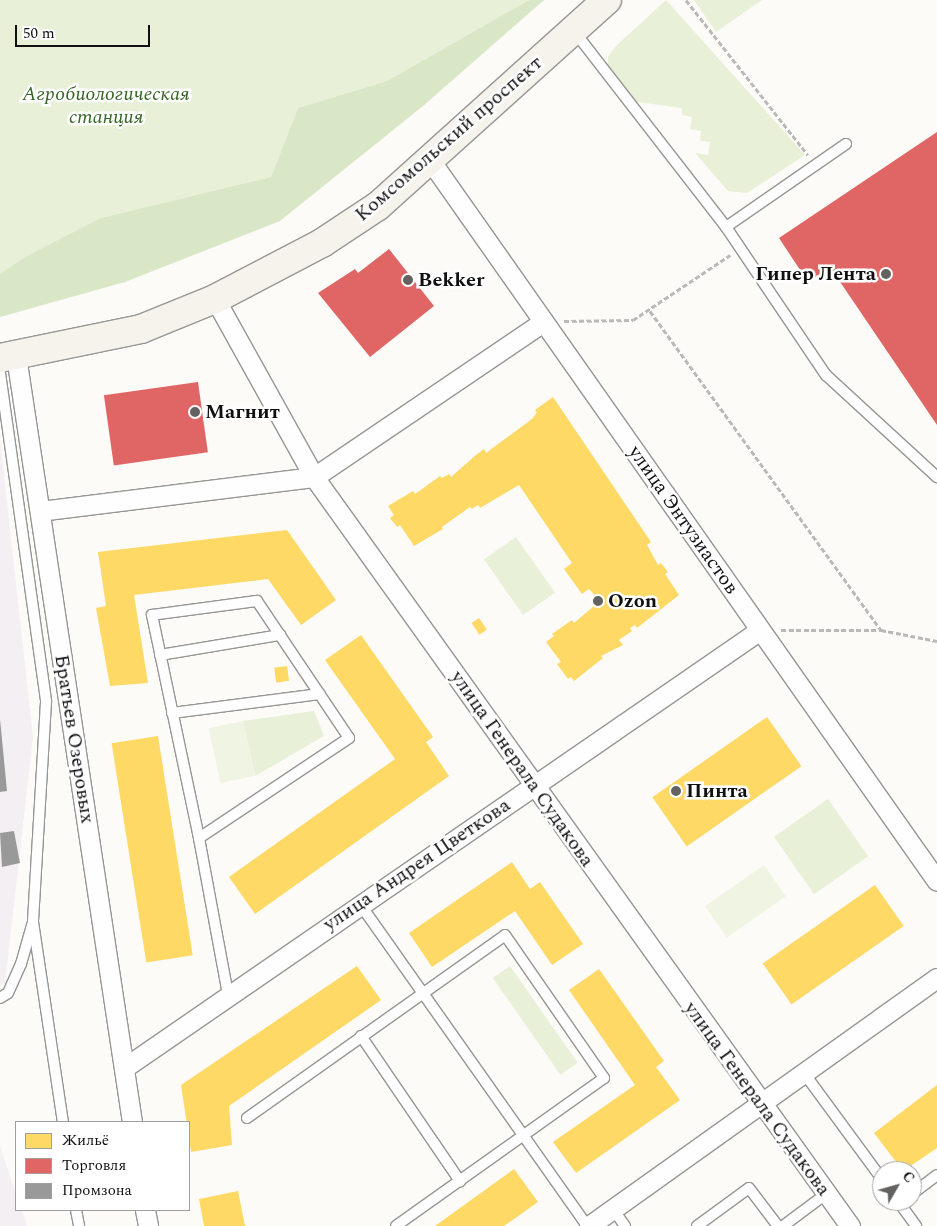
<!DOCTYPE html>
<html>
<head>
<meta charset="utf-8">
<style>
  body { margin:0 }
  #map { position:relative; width:937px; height:1226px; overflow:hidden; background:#fcfbf7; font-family:Spectral,serif }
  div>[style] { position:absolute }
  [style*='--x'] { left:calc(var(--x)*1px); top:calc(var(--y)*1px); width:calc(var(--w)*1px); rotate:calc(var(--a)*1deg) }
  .industrial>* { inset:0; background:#f4eff2 }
  .green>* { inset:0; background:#e8f0d8; transform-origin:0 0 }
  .forest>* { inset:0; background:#d9e7c7 }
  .pitch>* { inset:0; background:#f0f4e2; transform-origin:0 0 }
  .homes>* { inset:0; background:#ffd966; transform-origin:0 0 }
  .shops>* { inset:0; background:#e06666; transform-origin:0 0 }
  .industry>* { inset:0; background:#999 }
  .path>* { height:3px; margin-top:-1.5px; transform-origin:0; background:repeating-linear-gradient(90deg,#b9b9b8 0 5px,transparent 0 7.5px) }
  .roads { filter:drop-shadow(1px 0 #969694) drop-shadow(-1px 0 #969694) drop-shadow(0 1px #969694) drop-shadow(0 -1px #969694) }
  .lane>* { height:10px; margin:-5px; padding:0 5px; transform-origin:5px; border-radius:5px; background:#fffefe }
  .street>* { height:19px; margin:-9.5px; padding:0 9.5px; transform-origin:9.5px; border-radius:9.5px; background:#fffefe }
  .secondary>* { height:28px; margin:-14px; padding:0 14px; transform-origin:14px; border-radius:14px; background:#f5f3ec }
  .dots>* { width:14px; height:14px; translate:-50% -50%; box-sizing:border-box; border:2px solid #fff; border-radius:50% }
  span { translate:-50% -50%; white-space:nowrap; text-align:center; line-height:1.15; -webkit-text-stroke:5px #fff; paint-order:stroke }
  .park-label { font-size:20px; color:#366524; font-style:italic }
  .street-label { font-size:20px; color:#101010 }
  .poi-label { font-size:20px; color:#101010; font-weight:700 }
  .right { translate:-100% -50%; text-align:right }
  .left { translate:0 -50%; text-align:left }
  .legend { position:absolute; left:15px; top:1121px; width:175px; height:90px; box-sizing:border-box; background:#fff; border:1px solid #9f9f9f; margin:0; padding:6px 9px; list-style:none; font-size:15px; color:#101010 }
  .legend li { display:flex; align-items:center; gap:10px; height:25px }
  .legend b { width:25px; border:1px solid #9f9f9f }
  .north { position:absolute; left:872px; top:1161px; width:50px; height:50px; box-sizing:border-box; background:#fff; border:1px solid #9f9f9f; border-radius:50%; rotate:52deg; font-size:14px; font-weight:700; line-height:20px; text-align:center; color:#101010 }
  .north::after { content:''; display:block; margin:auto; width:18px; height:22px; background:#636261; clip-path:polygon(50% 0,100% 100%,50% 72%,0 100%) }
  .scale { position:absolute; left:15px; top:25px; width:135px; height:22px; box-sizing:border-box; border:2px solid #101010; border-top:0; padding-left:6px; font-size:15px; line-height:18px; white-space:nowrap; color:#101010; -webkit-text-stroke:4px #fff; paint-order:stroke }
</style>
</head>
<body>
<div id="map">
  <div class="industrial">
    <i style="clip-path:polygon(0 439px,33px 737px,5px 983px,0 986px)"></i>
    <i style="clip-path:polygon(0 1146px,16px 1194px,16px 1210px,22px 1210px,27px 1226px,0 1226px)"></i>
  </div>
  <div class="green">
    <i style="clip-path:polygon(0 0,529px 0,387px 81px,298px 108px,271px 177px,101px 218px,0 274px)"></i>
    <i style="clip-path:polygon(666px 0,805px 155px,747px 193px,728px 191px,695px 153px,708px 155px,710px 142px,700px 141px,701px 131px,690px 129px,692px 117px,682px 115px,682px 108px,630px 101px,608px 68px,608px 57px,616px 46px)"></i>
    <i style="clip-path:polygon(694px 0,762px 0,716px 32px)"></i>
    <i style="left:516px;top:537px;width:68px;height:39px;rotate:55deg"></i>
    <i style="clip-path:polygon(314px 711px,324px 736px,255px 776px,243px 721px)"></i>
    <i style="left:828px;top:799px;width:70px;height:66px;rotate:55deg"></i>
    <i style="left:510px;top:966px;width:118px;height:21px;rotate:55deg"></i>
  </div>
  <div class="forest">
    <i style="clip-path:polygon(529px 0,544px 0,423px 106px,280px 221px,125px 282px,0 317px,0 274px,25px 257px,101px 218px,271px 177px,298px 108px,387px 81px)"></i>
  </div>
  <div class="pitch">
    <i style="left:243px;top:721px;width:56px;height:35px;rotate:78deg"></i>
    <i style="left:764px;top:865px;width:38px;height:72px;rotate:55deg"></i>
  </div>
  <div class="homes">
    <i style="clip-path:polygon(553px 397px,651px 542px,647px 545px,658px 565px,661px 563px,668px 572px,665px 574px,679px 595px,637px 628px,635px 625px,630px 628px,632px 631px,619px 640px,623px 645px,601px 656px,603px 658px,574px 681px,571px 677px,568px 679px,557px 664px,561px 662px,546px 642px,554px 636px,552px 634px,572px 620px,574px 623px,600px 601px,589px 589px,582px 594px,564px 569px,572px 563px,519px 485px,480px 508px,478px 505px,472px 509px,470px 507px,442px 527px,443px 529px,414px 546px,400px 525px,397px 527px,390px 518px,394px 515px,388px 506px,413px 491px,415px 494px,440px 476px,442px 478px,449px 474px,451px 477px,476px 455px,484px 449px,486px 453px,532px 419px,537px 412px,535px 410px)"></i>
    <i style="clip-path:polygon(287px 530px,336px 600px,301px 625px,268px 579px,134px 595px,148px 683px,110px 686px,96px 608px,106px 606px,98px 552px)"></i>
    <i style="left:479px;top:618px;width:14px;height:9px;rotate:56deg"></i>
    <i style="clip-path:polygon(361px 635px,433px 737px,426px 742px,449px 776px,255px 914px,229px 877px,395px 759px,325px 660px)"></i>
    <i style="left:287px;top:666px;width:15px;height:13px;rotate:82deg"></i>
    <i style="left:767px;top:717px;width:60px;height:140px;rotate:55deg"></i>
    <i style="left:158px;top:736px;width:222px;height:47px;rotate:81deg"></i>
    <i style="clip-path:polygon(512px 862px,530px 889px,540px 882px,583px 944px,552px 965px,515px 911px,432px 967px,409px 933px)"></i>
    <i style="left:875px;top:885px;width:50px;height:137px;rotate:55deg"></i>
    <i style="clip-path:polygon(357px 966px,381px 1000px,229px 1106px,232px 1145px,191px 1152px,181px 1085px)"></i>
    <i style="clip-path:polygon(599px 969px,664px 1061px,656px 1067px,680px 1100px,576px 1173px,553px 1142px,635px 1085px,569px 990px)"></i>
    <i style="clip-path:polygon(937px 1085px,937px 1148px,903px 1171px,874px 1133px)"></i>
    <i style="clip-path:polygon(514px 1169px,538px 1202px,504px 1226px,435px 1226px)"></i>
    <i style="clip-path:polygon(238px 1191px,245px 1226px,204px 1226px,199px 1199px)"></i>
  </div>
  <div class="shops">
    <i style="clip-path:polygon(937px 132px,937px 425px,830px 267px,808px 282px,779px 238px)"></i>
    <i style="clip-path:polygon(389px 249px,434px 306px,370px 357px,318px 293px,355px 269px,358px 273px)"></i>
    <i style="left:198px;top:382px;width:71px;height:95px;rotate:82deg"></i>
  </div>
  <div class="industry">
    <i style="clip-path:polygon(0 719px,7px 791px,0 792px)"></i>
    <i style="clip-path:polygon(14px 831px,20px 863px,2px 867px,0 833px)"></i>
  </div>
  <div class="path">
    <i style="--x:686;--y:0;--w:197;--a:51.8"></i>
    <i style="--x:650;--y:311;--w:394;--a:54.1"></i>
    <i style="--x:564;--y:321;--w:69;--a:-0.8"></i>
    <i style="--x:633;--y:320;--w:117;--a:-33.8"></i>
    <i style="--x:781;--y:630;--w:100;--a:0"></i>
    <i style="--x:881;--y:630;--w:57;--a:11.1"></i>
  </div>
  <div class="roads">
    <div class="lane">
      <i style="--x:574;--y:31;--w:248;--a:52.2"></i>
      <i style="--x:726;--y:227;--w:179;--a:56"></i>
      <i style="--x:826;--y:375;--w:151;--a:42.6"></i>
      <i style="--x:726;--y:227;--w:146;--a:-34.7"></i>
      <i style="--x:0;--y:373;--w:332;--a:82"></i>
      <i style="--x:46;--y:702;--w:220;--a:93.4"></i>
      <i style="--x:33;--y:922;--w:202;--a:81.5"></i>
      <i style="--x:160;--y:655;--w:122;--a:-9.5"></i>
      <i style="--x:172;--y:713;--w:149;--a:-7.3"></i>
      <i style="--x:199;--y:838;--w:228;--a:-101.9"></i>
      <i style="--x:152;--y:615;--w:106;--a:-7.6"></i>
      <i style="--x:257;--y:601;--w:165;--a:56.1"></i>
      <i style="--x:349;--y:738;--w:180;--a:146.3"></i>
      <i style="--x:199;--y:838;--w:159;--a:79.5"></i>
      <i style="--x:360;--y:904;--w:394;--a:54.8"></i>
      <i style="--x:0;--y:998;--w:9;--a:-32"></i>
      <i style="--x:8;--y:993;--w:32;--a:-66"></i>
      <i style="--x:21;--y:964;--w:41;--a:-74.2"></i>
      <i style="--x:361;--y:1036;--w:176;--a:55.7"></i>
      <i style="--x:804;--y:1073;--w:132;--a:53.7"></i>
      <i style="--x:247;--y:1118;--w:316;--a:-35.3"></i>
      <i style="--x:505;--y:935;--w:174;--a:55.3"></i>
      <i style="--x:604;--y:1078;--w:255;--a:144.6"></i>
      <i style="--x:912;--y:1194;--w:31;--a:-37"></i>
      <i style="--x:898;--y:1201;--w:31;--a:54"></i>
      <i style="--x:613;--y:1209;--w:21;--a:55"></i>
      <i style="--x:76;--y:1210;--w:16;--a:79"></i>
      <i style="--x:697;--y:1226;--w:64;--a:-36.2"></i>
      <i style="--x:749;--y:1188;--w:48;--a:52.7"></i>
      <i style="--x:783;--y:1226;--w:54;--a:-36.7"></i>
    </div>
    <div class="street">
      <i style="--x:430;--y:160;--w:881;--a:54.89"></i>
      <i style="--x:215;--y:299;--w:204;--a:60.9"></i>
      <i style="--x:314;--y:477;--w:921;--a:54.41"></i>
      <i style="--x:16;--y:356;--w:775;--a:81.39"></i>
      <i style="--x:40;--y:511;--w:276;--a:-7.1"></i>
      <i style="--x:314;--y:477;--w:277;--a:-34.1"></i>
      <i style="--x:124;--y:1068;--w:772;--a:-34.55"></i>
      <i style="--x:145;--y:1210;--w:16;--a:79"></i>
      <i style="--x:589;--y:1226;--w:427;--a:-35.5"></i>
    </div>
    <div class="secondary">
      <i style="--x:0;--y:358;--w:144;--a:-11.6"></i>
      <i style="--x:141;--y:329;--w:80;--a:-22.1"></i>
      <i style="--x:215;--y:299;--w:121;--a:-27.6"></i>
      <i style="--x:322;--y:243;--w:67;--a:-33.5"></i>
      <i style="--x:378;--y:206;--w:308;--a:-42"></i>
    </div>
  </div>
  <div class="dots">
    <i style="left:886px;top:274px;background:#636261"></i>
    <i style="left:408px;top:280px;background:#636261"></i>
    <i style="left:195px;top:412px;background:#636261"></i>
    <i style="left:598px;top:601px;background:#636261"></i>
    <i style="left:676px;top:791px;background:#636261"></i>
  </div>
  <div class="park-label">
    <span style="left:106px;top:106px">Агробиологическая<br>станция</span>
  </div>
  <div class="street-label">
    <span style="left:449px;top:139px;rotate:-41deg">Комсомольский проспект</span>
    <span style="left:683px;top:520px;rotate:55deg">улица Энтузиастов</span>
    <span style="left:74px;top:739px;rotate:81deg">Братьев Озеровых</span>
    <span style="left:522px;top:769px;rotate:55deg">улица Генерала Судакова</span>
    <span style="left:417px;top:865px;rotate:-34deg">улица Андрея Цветкова</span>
    <span style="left:757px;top:1099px;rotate:54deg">улица Генерала Судакова</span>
  </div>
  <div class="poi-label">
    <span class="right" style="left:876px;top:274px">Гипер Лента</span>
    <span class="left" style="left:418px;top:280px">Bekker</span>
    <span class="left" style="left:205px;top:412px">Магнит</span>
    <span class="left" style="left:608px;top:601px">Ozon</span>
    <span class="left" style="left:686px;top:791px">Пинта</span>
  </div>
  <ul class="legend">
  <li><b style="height:14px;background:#ffd966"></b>Жильё</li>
  <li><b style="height:14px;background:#e06666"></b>Торговля</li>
  <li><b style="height:14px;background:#999"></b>Промзона</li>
  </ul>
  <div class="north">С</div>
  <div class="scale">50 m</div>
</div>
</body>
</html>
